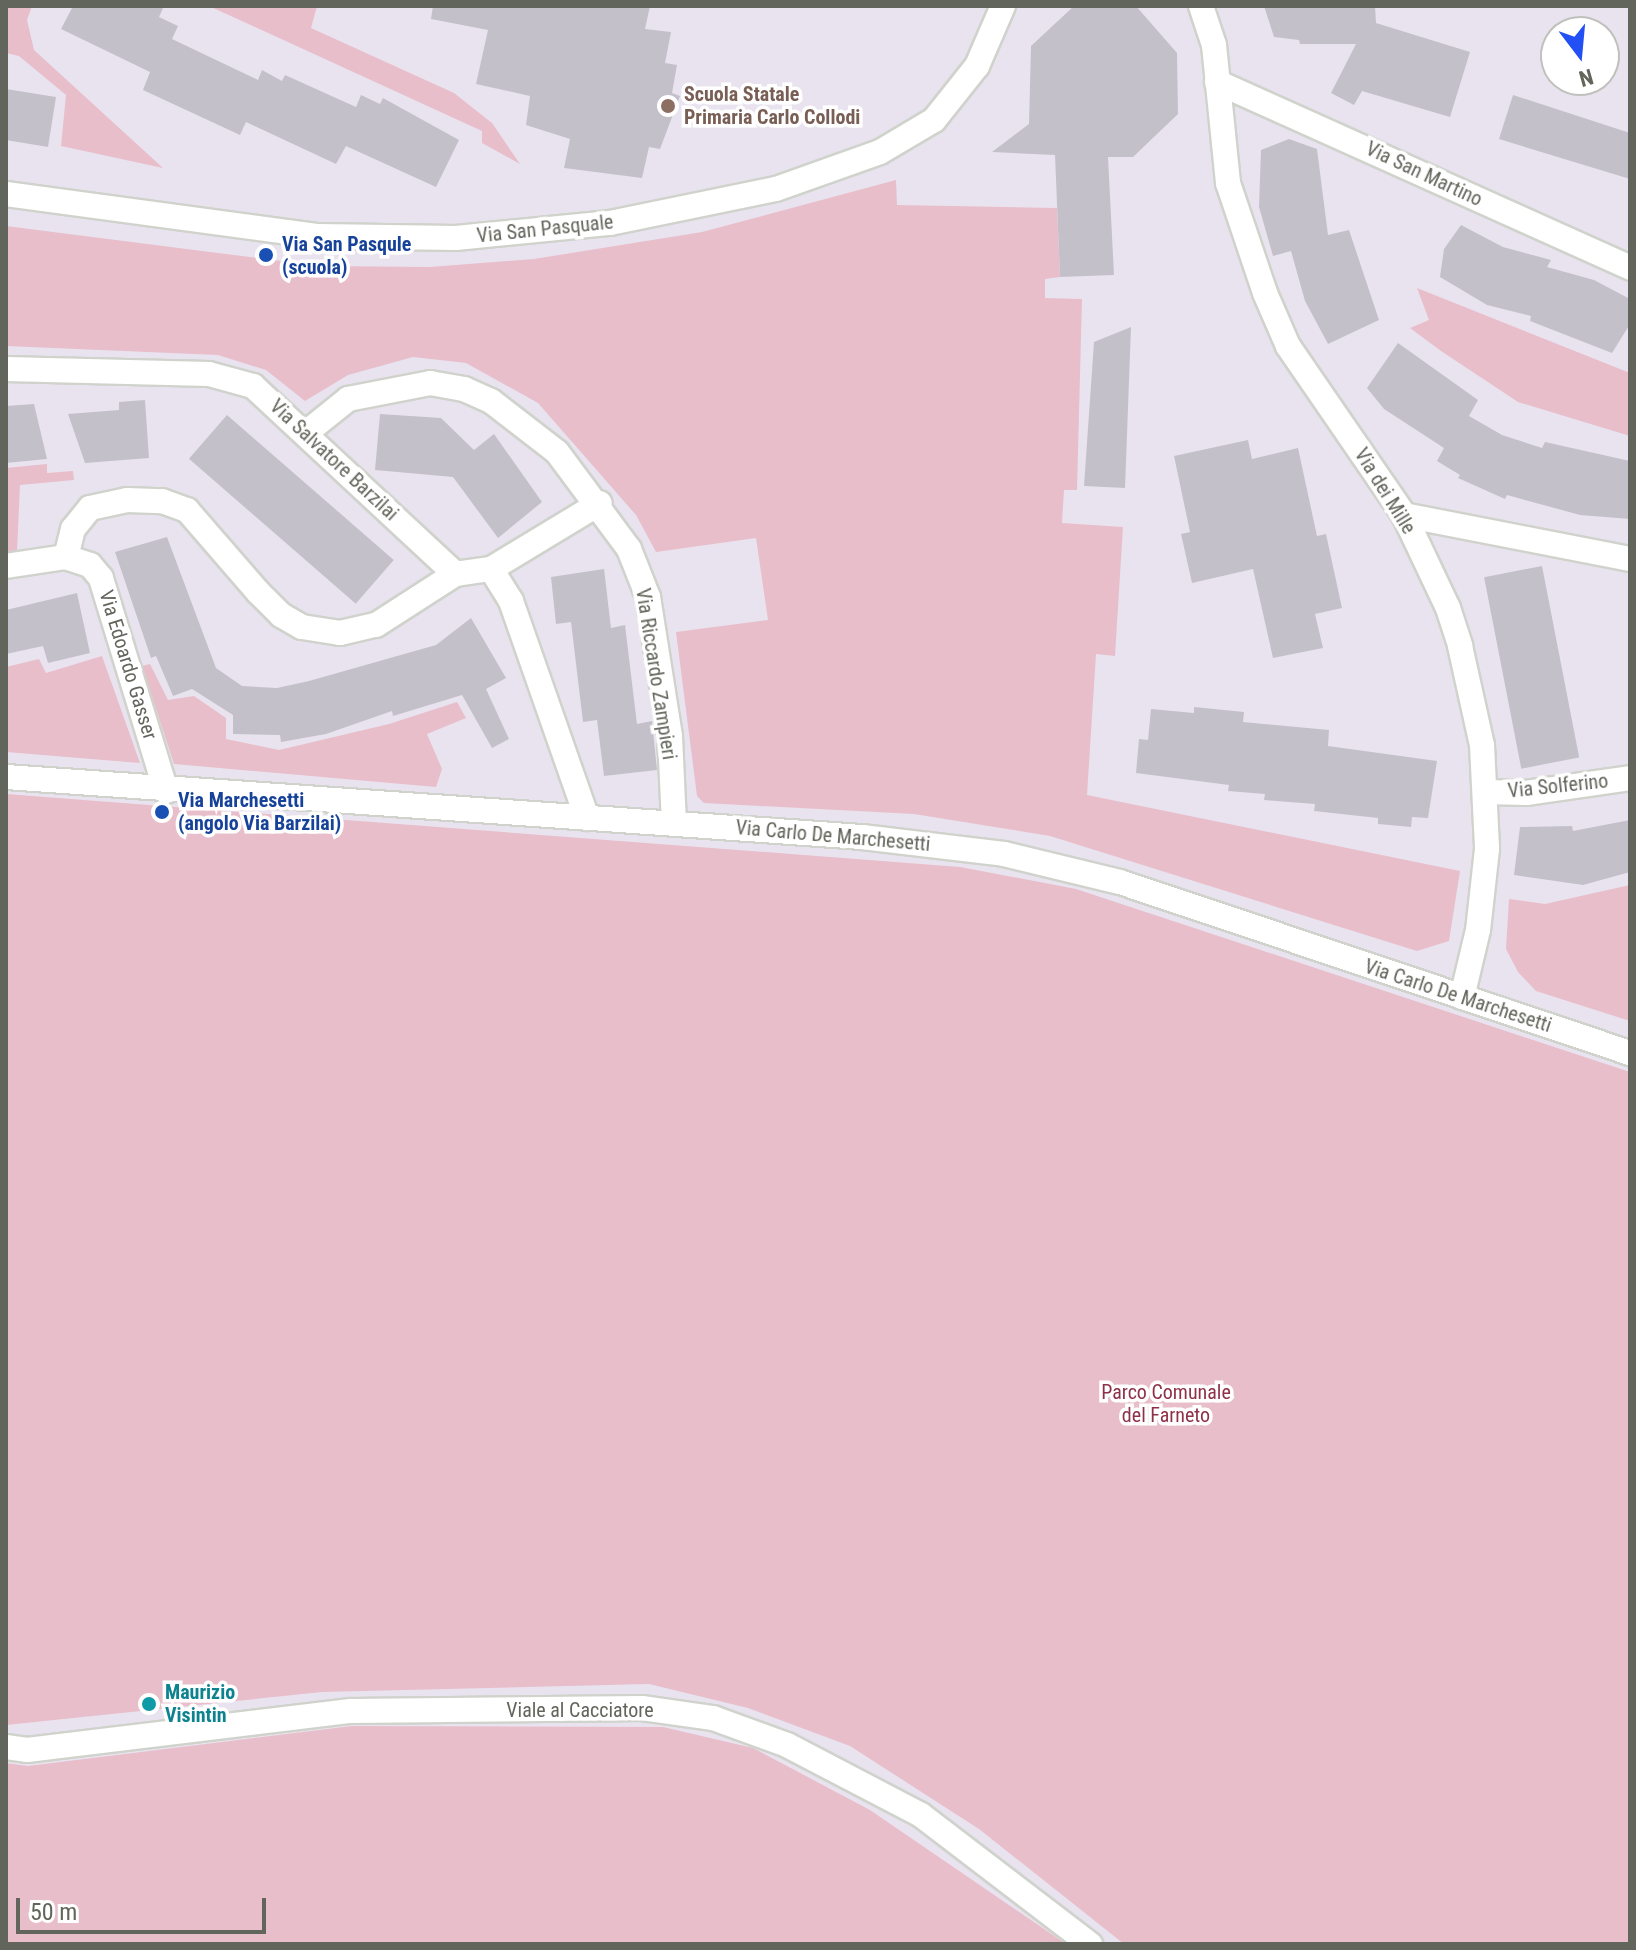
<!DOCTYPE html>
<html>
<head>
<meta charset="utf-8">
<style>
  body { margin:0 }
  #map { position:relative; width:1636px; height:1950px; overflow:hidden; background:#e9e3ef; font-family:"Roboto Condensed",sans-serif }
  div>[style] { position:absolute }
  [style*='--x'] { left:calc(var(--x)*1px); top:calc(var(--y)*1px); width:calc(var(--w)*1px); rotate:calc(var(--a)*1deg) }
  .green>* { inset:0; background:#e8beca }
  .building>* { inset:0; background:#c4c0ca; transform-origin:0 0 }
  .roads { filter:drop-shadow(2px 0 #d0d3cc) drop-shadow(-2px 0 #d0d3cc) drop-shadow(0 2px #d0d3cc) drop-shadow(0 -2px #d0d3cc) }
  .minor>* { height:24px; margin:-12px; padding:0 12px; transform-origin:12px; border-radius:12px; background:#fff }
  .tertiary>* { height:24px; margin:-12px; padding:0 12px; transform-origin:12px; border-radius:12px; background:#fff }
  .secondary>* { height:24px; margin:-12px; padding:0 12px; transform-origin:12px; border-radius:12px; background:#fff }
  .dots>* { width:22px; height:22px; translate:-50% -50%; box-sizing:border-box; border:4px solid #fff; border-radius:50% }
  span { translate:-50% -50%; white-space:nowrap; text-align:center; line-height:1.15; -webkit-text-stroke:7px #fff; paint-order:stroke }
  .education-label { font-size:20px; color:#785e54; font-weight:700 }
  .left { translate:0 -50%; text-align:left }
  .street-label { font-size:20px; color:#62655b }
  .transit-label { font-size:20px; color:#164399; font-weight:700 }
  .park-label { font-size:20px; color:#8e3148 }
  .culture-label { font-size:20px; color:#0d838f; font-weight:700 }
  .frame { position:absolute; inset:0; border:8px solid #62655b; pointer-events:none }
  .north { position:absolute; left:1540px; top:16px; width:80px; height:80px; box-sizing:border-box; background:#fff; border:2px solid #c0c1bd; border-radius:50%; rotate:164deg; font-size:22px; font-weight:700; line-height:32px; text-align:center; color:#62655b }
  .north::after { content:''; display:block; margin:auto; width:28px; height:36px; background:#2350f5; clip-path:polygon(50% 0,100% 100%,50% 72%,0 100%) }
  .scale { position:absolute; left:16px; top:1898px; width:250px; height:36px; box-sizing:border-box; border:4px solid #62655b; border-top:0; padding-left:10px; font-size:24px; line-height:28px; white-space:nowrap; color:#62655b; -webkit-text-stroke:6px #fff; paint-order:stroke }
</style>
</head>
<body>
<div id="map">
  <div class="green">
    <i style="clip-path:polygon(6px 6px,32px 6px,27px 20px,34px 50px,163px 168px,61px 146px,66px 95px,19px 56px,6px 53px)"></i>
    <i style="clip-path:polygon(209px 6px,317px 6px,311px 28px,454px 93px,492px 123px,520px 164px,482px 143px,482px 131px)"></i>
    <i style="clip-path:polygon(896px 180px,897px 205px,1057px 208px,1060px 277px,1045px 279px,1045px 298px,1082px 299px,1077px 490px,1064px 490px,1062px 523px,1123px 527px,1115px 656px,1096px 654px,1087px 795px,1460px 871px,1449px 941px,1417px 951px,1050px 836px,914px 814px,704px 803px,697px 796px,676px 632px,768px 620px,756px 538px,656px 552px,636px 515px,538px 403px,466px 363px,413px 357px,348px 375px,305px 401px,266px 370px,218px 355px,6px 346px,6px 226px,320px 266px,430px 267px,534px 259px,702px 232px)"></i>
    <i style="clip-path:polygon(1417px 288px,1630px 373px,1630px 436px,1518px 402px,1441px 351px,1410px 328px,1429px 320px)"></i>
    <i style="clip-path:polygon(47px 464px,47px 473px,73px 471px,74px 480px,20px 485px,17px 551px,6px 552px,6px 468px)"></i>
    <i style="clip-path:polygon(102px 656px,140px 763px,6px 752px,6px 667px,39px 659px,46px 673px)"></i>
    <i style="clip-path:polygon(150px 664px,168px 700px,194px 696px,226px 718px,226px 739px,279px 750px,389px 724px,457px 702px,466px 718px,427px 734px,442px 769px,436px 787px,174px 764px,142px 666px)"></i>
    <i style="clip-path:polygon(6px 794px,960px 867px,1076px 889px,1630px 1072px,1630px 1944px,1124px 1944px,979px 1829px,850px 1746px,748px 1708px,649px 1684px,322px 1692px,6px 1725px)"></i>
    <i style="clip-path:polygon(1630px 885px,1630px 1021px,1536px 991px,1518px 972px,1506px 949px,1509px 899px,1545px 904px)"></i>
    <i style="clip-path:polygon(352px 1726px,663px 1727px,753px 1748px,870px 1810px,1066px 1944px,6px 1944px,6px 1763px,28px 1766px)"></i>
  </div>
  <div class="building">
    <i style="clip-path:polygon(73px 6px,164px 6px,159px 17px,178px 26px,172px 39px,258px 80px,262px 70px,282px 81px,285px 75px,356px 107px,361px 95px,380px 104px,383px 98px,459px 140px,436px 187px,346px 146px,336px 164px,246px 122px,240px 135px,143px 90px,150px 72px,61px 29px)"></i>
    <i style="clip-path:polygon(433px 6px,650px 6px,645px 29px,671px 32px,665px 63px,677px 65px,672px 93px,680px 96px,660px 149px,649px 147px,642px 178px,564px 168px,570px 139px,526px 125px,530px 96px,476px 84px,488px 30px,431px 19px)"></i>
    <i style="clip-path:polygon(1074px 6px,1136px 6px,1177px 53px,1178px 114px,1133px 157px,1108px 157px,1114px 275px,1060px 277px,1055px 155px,992px 152px,1029px 124px,1031px 46px)"></i>
    <i style="clip-path:polygon(1264px 6px,1375px 6px,1376px 23px,1470px 52px,1450px 117px,1362px 91px,1354px 105px,1331px 93px,1356px 44px,1300px 44px,1299px 40px,1274px 37px)"></i>
    <i style="clip-path:polygon(6px 89px,56px 97px,48px 147px,6px 140px)"></i>
    <i style="clip-path:polygon(1513px 95px,1630px 133px,1630px 179px,1499px 139px)"></i>
    <i style="clip-path:polygon(1289px 139px,1317px 149px,1328px 235px,1349px 230px,1379px 320px,1328px 344px,1305px 301px,1291px 251px,1273px 256px,1259px 207px,1261px 150px)"></i>
    <i style="clip-path:polygon(1461px 225px,1503px 247px,1551px 260px,1547px 267px,1594px 280px,1630px 299px,1630px 324px,1612px 353px,1530px 321px,1531px 316px,1487px 305px,1440px 277px,1444px 249px)"></i>
    <i style="clip-path:polygon(1131px 327px,1125px 488px,1084px 486px,1094px 342px)"></i>
    <i style="clip-path:polygon(1398px 343px,1478px 400px,1469px 416px,1502px 435px,1542px 448px,1545px 442px,1630px 461px,1630px 519px,1580px 515px,1507px 495px,1505px 499px,1458px 478px,1460px 475px,1437px 461px,1444px 448px,1384px 409px,1367px 388px)"></i>
    <i style="clip-path:polygon(145px 400px,149px 458px,85px 463px,68px 414px,119px 410px,119px 402px)"></i>
    <i style="clip-path:polygon(34px 404px,47px 459px,6px 463px,6px 406px)"></i>
    <i style="clip-path:polygon(380px 414px,441px 418px,474px 450px,494px 434px,542px 502px,498px 538px,453px 477px,375px 470px)"></i>
    <i style="left:227px;top:415px;width:221px;height:58px;rotate:41deg"></i>
    <i style="clip-path:polygon(1248px 440px,1252px 459px,1298px 448px,1317px 536px,1326px 534px,1342px 608px,1315px 614px,1323px 648px,1273px 658px,1253px 569px,1192px 583px,1181px 534px,1190px 532px,1174px 456px)"></i>
    <i style="clip-path:polygon(167px 537px,216px 668px,242px 686px,277px 688px,309px 681px,436px 645px,471px 618px,506px 678px,486px 689px,509px 739px,492px 748px,462px 695px,393px 716px,392px 711px,326px 734px,281px 742px,280px 735px,233px 734px,233px 715px,192px 689px,173px 696px,156px 656px,151px 658px,115px 552px)"></i>
    <i style="left:1542px;top:566px;width:195px;height:59px;rotate:79deg"></i>
    <i style="clip-path:polygon(604px 569px,611px 628px,625px 625px,637px 724px,652px 721px,657px 770px,604px 776px,597px 720px,583px 722px,571px 622px,556px 624px,551px 577px)"></i>
    <i style="clip-path:polygon(77px 593px,90px 653px,48px 663px,43px 646px,6px 654px,6px 610px)"></i>
    <i style="clip-path:polygon(1194px 707px,1244px 712px,1243px 722px,1329px 730px,1328px 746px,1437px 761px,1428px 818px,1412px 817px,1411px 827px,1378px 824px,1378px 818px,1314px 811px,1315px 804px,1264px 800px,1265px 794px,1228px 791px,1229px 785px,1136px 773px,1139px 739px,1148px 740px,1151px 709px,1194px 713px)"></i>
    <i style="clip-path:polygon(1630px 820px,1630px 872px,1583px 885px,1514px 875px,1520px 827px,1572px 826px,1573px 831px)"></i>
  </div>
  <div class="roads">
    <div class="minor">
      <i style="--x:1201;--y:6;--w:41;--a:71.6"></i>
      <i style="--x:1214;--y:45;--w:139;--a:84.2"></i>
      <i style="--x:1228;--y:183;--w:116;--a:71.4"></i>
      <i style="--x:1265;--y:293;--w:58;--a:66.5"></i>
      <i style="--x:1288;--y:346;--w:205;--a:55.5"></i>
      <i style="--x:1404;--y:515;--w:103;--a:64.7"></i>
      <i style="--x:1448;--y:608;--w:40;--a:72"></i>
      <i style="--x:1460;--y:646;--w:101;--a:77.5"></i>
      <i style="--x:1482;--y:745;--w:104;--a:87.2"></i>
      <i style="--x:1487;--y:849;--w:81;--a:96.3"></i>
      <i style="--x:1478;--y:930;--w:69;--a:103.4"></i>
      <i style="--x:1217;--y:82;--w:453;--a:24.2"></i>
      <i style="--x:6;--y:369;--w:203;--a:1.4"></i>
      <i style="--x:209;--y:374;--w:46;--a:15.3"></i>
      <i style="--x:253;--y:386;--w:276;--a:42.9"></i>
      <i style="--x:307;--y:432;--w:53;--a:-38.8"></i>
      <i style="--x:348;--y:399;--w:84;--a:-11"></i>
      <i style="--x:430;--y:383;--w:35;--a:10"></i>
      <i style="--x:464;--y:389;--w:30;--a:24"></i>
      <i style="--x:491;--y:401;--w:83;--a:37.7"></i>
      <i style="--x:557;--y:452;--w:121;--a:53.4"></i>
      <i style="--x:629;--y:549;--w:52;--a:68.4"></i>
      <i style="--x:648;--y:597;--w:141;--a:81"></i>
      <i style="--x:670;--y:736;--w:87;--a:87.4"></i>
      <i style="--x:1404;--y:515;--w:230;--a:11"></i>
      <i style="--x:6;--y:566;--w:61;--a:-8.5"></i>
      <i style="--x:491;--y:569;--w:127;--a:-31.2"></i>
      <i style="--x:166;--y:791;--w:223;--a:-107"></i>
      <i style="--x:101;--y:578;--w:17;--a:-130"></i>
      <i style="--x:90;--y:565;--w:25;--a:-162"></i>
      <i style="--x:66;--y:557;--w:29;--a:-76"></i>
      <i style="--x:73;--y:529;--w:27;--a:-51"></i>
      <i style="--x:90;--y:508;--w:38;--a:-12"></i>
      <i style="--x:127;--y:500;--w:35;--a:2"></i>
      <i style="--x:162;--y:501;--w:27;--a:20"></i>
      <i style="--x:187;--y:510;--w:108;--a:49.1"></i>
      <i style="--x:258;--y:592;--w:33;--a:45"></i>
      <i style="--x:281;--y:615;--w:24;--a:30"></i>
      <i style="--x:302;--y:627;--w:38;--a:9"></i>
      <i style="--x:340;--y:633;--w:37;--a:-13"></i>
      <i style="--x:376;--y:625;--w:94;--a:-32.8"></i>
      <i style="--x:455;--y:574;--w:36;--a:-8"></i>
      <i style="--x:491;--y:569;--w:38;--a:58"></i>
      <i style="--x:511;--y:601;--w:230;--a:70.7"></i>
      <i style="--x:1486;--y:792;--w:40;--a:1.4"></i>
      <i style="--x:1526;--y:793;--w:105;--a:-8.2"></i>
      <i style="--x:6;--y:1747;--w:21;--a:8"></i>
      <i style="--x:27;--y:1750;--w:326;--a:-6.9"></i>
      <i style="--x:351;--y:1711;--w:291;--a:-0.6"></i>
      <i style="--x:642;--y:1708;--w:72;--a:8"></i>
      <i style="--x:713;--y:1718;--w:79;--a:20"></i>
      <i style="--x:787;--y:1745;--w:151;--a:27.6"></i>
      <i style="--x:921;--y:1815;--w:213;--a:37.4"></i>
    </div>
    <div class="tertiary">
      <i style="--x:6;--y:194;--w:315;--a:7.7"></i>
      <i style="--x:318;--y:236;--w:138;--a:0.8"></i>
      <i style="--x:456;--y:238;--w:155;--a:-5.6"></i>
      <i style="--x:610;--y:223;--w:169;--a:-11.6"></i>
      <i style="--x:776;--y:189;--w:110;--a:-19.6"></i>
      <i style="--x:880;--y:152;--w:63;--a:-30.7"></i>
      <i style="--x:934;--y:120;--w:69;--a:-51.5"></i>
      <i style="--x:977;--y:66;--w:65;--a:-66.6"></i>
    </div>
    <div class="secondary">
      <i style="--x:6;--y:777;--w:858;--a:4.01"></i>
      <i style="--x:862;--y:837;--w:143;--a:6.8"></i>
      <i style="--x:1004;--y:854;--w:119;--a:13.6"></i>
      <i style="--x:1120;--y:882;--w:538;--a:18.54"></i>
    </div>
  </div>
  <div class="dots">
    <i style="left:668px;top:106px;background:#8d6e63"></i>
    <i style="left:266px;top:255px;background:#1a4fb4"></i>
    <i style="left:162px;top:812px;background:#1a4fb4"></i>
    <i style="left:149px;top:1704px;background:#0f9aa8"></i>
  </div>
  <div class="education-label">
    <span class="left" style="left:684px;top:106px">Scuola Statale<br>Primaria Carlo Collodi</span>
  </div>
  <div class="street-label">
    <span style="left:1424px;top:174px;rotate:25deg">Via San Martino</span>
    <span style="left:545px;top:229px;rotate:-6deg">Via San Pasquale</span>
    <span style="left:334px;top:460px;rotate:43deg">Via Salvatore Barzilai</span>
    <span style="left:1385px;top:491px;rotate:58deg">Via dei Mille</span>
    <span style="left:128px;top:665px;rotate:73deg">Via Edoardo Gasser</span>
    <span style="left:656px;top:674px;rotate:81deg">Via Riccardo Zampieri</span>
    <span style="left:1558px;top:786px;rotate:-6deg">Via Solferino</span>
    <span style="left:833px;top:836px;rotate:5deg">Via Carlo De Marchesetti</span>
    <span style="left:1458px;top:996px;rotate:18deg">Via Carlo De Marchesetti</span>
    <span style="left:580px;top:1710px">Viale al Cacciatore</span>
  </div>
  <div class="transit-label">
    <span class="left" style="left:282px;top:256px">Via San Pasqule<br>(scuola)</span>
    <span class="left" style="left:178px;top:812px">Via Marchesetti<br>(angolo Via Barzilai)</span>
  </div>
  <div class="park-label">
    <span style="left:1166px;top:1404px">Parco Comunale<br>del Farneto</span>
  </div>
  <div class="culture-label">
    <span class="left" style="left:165px;top:1704px">Maurizio<br>Visintin</span>
  </div>
  <div class="frame"></div>
  <div class="north">N</div>
  <div class="scale">50 m</div>
</div>
</body>
</html>
